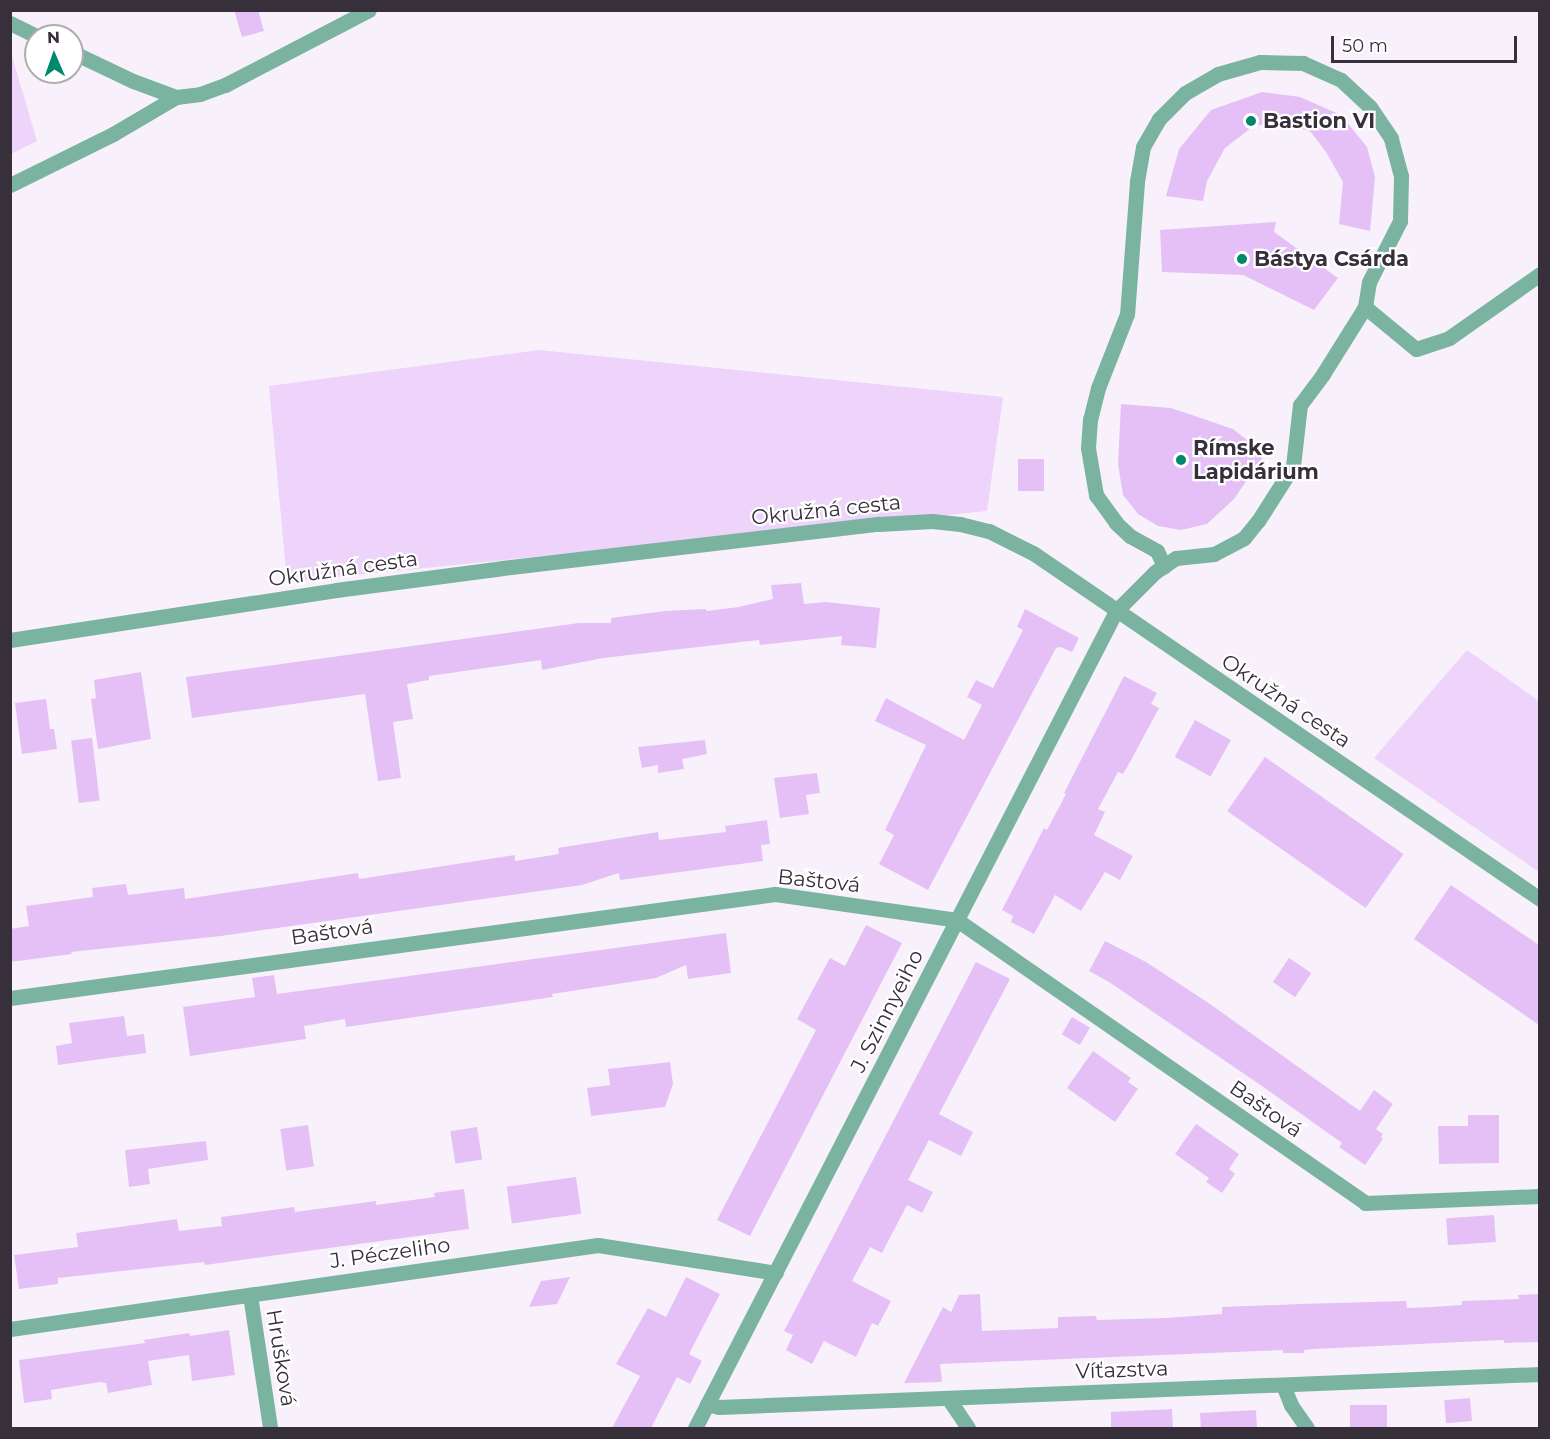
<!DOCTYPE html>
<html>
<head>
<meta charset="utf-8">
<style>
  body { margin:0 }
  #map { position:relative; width:1550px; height:1439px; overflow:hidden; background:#f8f1fc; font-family:Montserrat,sans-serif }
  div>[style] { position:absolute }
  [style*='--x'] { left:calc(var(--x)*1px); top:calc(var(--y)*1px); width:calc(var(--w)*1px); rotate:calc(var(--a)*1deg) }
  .green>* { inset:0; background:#eed3fa }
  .building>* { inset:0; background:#e5c0f6; transform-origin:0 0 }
  .lane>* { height:15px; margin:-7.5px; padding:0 7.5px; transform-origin:7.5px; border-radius:7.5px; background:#7bb3a1 }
  .street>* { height:15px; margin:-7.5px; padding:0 7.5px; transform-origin:7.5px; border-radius:7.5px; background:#7bb3a1 }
  .dots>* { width:16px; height:16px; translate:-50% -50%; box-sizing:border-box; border:3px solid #fff; border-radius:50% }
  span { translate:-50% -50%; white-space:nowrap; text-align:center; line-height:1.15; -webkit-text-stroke:4.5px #fff; paint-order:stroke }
  .poi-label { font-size:21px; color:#372f3a; font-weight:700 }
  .left { translate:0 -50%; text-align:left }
  .street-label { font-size:21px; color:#372f3a }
  .frame { position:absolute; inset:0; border:12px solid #372f3a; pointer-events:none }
  .north { position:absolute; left:24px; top:24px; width:60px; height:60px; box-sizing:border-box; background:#fff; border:2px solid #afacb0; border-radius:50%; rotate:358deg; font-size:16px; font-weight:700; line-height:24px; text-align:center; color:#372f3a }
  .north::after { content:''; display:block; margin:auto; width:21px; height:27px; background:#00886d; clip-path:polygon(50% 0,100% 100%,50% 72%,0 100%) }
  .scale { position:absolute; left:1331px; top:36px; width:186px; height:27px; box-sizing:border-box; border:3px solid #372f3a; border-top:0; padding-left:8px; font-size:18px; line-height:21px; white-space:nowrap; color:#372f3a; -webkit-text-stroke:4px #fff; paint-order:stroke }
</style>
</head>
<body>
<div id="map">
  <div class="green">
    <i style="clip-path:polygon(11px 53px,37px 141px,11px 154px,10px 154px)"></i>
    <i style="clip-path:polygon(539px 350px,1003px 397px,987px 511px,287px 582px,269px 386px)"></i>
    <i style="clip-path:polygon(1467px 650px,1539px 701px,1539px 872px,1374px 758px)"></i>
  </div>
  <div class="building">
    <i style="clip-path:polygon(234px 10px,258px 10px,264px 31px,242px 37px)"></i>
    <i style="clip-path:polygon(1262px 92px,1300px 97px,1341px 115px,1367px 147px,1375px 177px,1370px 231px,1339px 224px,1343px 182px,1326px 152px,1310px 131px,1285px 124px,1255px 125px,1225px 148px,1207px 181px,1203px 201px,1166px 196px,1179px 149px,1211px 110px)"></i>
    <i style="clip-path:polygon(1276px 222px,1274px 232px,1338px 278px,1314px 310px,1243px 275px,1162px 272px,1160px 230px)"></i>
    <i style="clip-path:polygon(1121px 404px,1171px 408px,1233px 429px,1265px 454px,1234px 499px,1207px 524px,1181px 530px,1158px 526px,1138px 514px,1123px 495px,1118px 464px)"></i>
    <i style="left:1018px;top:459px;width:26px;height:32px"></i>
    <i style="clip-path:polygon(801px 583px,804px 604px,826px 602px,880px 608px,876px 648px,841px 645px,842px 636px,760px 645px,759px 640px,603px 658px,542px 670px,541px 660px,429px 676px,429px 680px,407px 684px,413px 719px,393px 722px,401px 778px,378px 781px,365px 694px,192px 718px,186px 677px,579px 623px,611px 623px,611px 618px,665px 611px,706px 609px,706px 611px,739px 607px,773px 599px,771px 585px)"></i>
    <i style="clip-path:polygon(1025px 609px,1079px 638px,1072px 652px,1060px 647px,1056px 648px,928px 890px,879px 864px,894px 835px,885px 830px,926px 745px,875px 721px,886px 698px,964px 740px,982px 705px,967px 697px,976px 680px,993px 688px,1023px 630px,1017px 627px)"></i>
    <i style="clip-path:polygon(141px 672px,151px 739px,98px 749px,91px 699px,96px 698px,94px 680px)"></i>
    <i style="clip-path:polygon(1124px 676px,1157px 693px,1151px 704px,1159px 708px,1130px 762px,1123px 774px,1118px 772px,1098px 809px,1105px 812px,1094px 835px,1133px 856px,1120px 880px,1105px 872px,1081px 911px,1055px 895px,1034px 934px,1011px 922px,1013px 916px,1002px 910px,1044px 828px,1047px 830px,1066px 794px,1064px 793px)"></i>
    <i style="clip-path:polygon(46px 699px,50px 729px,54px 729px,57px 749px,22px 754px,15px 703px)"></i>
    <i style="left:1195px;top:720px;width:41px;height:42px;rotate:29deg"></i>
    <i style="left:92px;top:738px;width:63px;height:21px;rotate:83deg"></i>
    <i style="clip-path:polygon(705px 740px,707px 754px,682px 759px,684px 769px,658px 773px,658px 765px,642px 768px,638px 747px)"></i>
    <i style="left:1265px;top:757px;width:169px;height:66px;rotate:35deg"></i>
    <i style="clip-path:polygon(817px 773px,820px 793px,806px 795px,809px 814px,780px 818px,774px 778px)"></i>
    <i style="clip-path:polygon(767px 820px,770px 844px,761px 845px,763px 861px,620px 880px,619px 873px,582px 885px,221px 936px,71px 952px,72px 954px,10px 962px,10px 929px,29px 926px,26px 906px,93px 897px,92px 888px,126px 884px,128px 895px,184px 888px,185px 899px,358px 873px,359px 879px,515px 855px,515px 861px,559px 854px,558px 848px,658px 832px,659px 840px,726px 832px,725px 826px)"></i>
    <i style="clip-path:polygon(1451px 885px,1539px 945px,1539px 1025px,1414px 939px)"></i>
    <i style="clip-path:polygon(866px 925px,902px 943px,750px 1236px,717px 1220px,816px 1030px,797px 1019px,830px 958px,845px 966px)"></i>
    <i style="clip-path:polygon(726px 933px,731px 973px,688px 979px,686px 965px,656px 978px,552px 994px,553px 997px,346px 1027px,345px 1019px,304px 1026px,306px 1039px,190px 1056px,183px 1007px,255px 997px,252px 978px,274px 975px,277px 994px)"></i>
    <i style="clip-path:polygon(1105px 941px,1146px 962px,1210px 1004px,1360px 1111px,1374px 1090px,1393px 1104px,1376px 1129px,1383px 1134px,1381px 1137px,1383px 1139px,1365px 1165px,1339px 1147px,1342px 1143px,1259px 1084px,1109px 982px,1089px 971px)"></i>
    <i style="left:1289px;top:958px;width:27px;height:29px;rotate:34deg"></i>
    <i style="clip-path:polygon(976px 962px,1010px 979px,939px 1114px,973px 1132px,961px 1156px,929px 1140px,908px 1180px,933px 1192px,922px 1213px,907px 1205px,882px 1253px,870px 1247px,852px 1281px,891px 1301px,878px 1326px,872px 1323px,856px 1357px,824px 1341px,812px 1364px,786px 1350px,793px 1335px,784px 1331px)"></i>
    <i style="clip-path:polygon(124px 1016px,127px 1036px,144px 1034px,146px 1053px,58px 1065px,56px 1046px,72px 1043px,69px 1023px)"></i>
    <i style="left:1072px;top:1017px;width:21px;height:20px;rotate:31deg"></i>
    <i style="clip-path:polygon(1093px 1051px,1131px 1078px,1128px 1082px,1138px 1089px,1115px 1122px,1067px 1088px)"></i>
    <i style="clip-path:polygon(670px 1062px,673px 1084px,665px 1107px,591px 1116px,587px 1088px,610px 1085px,608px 1069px)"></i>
    <i style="clip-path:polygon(1468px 1115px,1499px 1115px,1499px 1163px,1439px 1164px,1438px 1126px,1468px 1126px)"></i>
    <i style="clip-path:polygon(1196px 1124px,1239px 1154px,1229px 1169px,1235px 1174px,1222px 1193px,1206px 1182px,1209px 1178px,1175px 1154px)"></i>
    <i style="left:308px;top:1125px;width:42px;height:28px;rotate:82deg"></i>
    <i style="left:477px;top:1127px;width:33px;height:27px;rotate:81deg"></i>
    <i style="clip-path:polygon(206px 1141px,208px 1160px,148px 1169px,150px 1184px,129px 1187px,125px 1150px)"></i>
    <i style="left:576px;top:1177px;width:37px;height:70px;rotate:82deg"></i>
    <i style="clip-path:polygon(464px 1189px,469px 1229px,205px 1265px,204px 1262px,58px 1278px,58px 1284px,19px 1289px,14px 1255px,78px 1247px,76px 1233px,177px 1219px,179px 1231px,222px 1226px,221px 1217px,294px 1207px,295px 1212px,376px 1201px,376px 1205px,435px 1197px,434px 1193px)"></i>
    <i style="left:1494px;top:1215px;width:27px;height:48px;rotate:86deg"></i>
    <i style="clip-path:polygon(570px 1277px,557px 1304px,529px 1307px,541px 1281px)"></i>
    <i style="clip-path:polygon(686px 1277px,720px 1294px,689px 1354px,702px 1361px,690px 1384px,677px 1377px,651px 1428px,612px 1428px,640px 1376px,616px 1364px,648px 1308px,666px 1317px)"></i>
    <i style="clip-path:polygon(980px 1294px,982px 1331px,1058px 1328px,1058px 1317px,1096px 1316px,1097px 1320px,1166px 1318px,1222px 1314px,1222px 1307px,1300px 1304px,1406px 1301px,1407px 1308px,1432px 1307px,1462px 1305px,1462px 1301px,1519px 1299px,1518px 1295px,1538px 1294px,1539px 1342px,1504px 1343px,1504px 1340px,1314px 1349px,1304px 1350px,1304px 1353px,1283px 1353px,1283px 1350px,940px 1364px,942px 1382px,904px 1383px,943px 1307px,951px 1312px,959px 1295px)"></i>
    <i style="clip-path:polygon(229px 1330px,235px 1375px,192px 1381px,189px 1355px,148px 1361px,152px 1385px,108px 1393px,106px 1383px,100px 1382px,51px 1390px,52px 1399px,24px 1403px,19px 1360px,145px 1343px,144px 1340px,189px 1333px,190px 1336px)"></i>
    <i style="left:1470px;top:1398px;width:23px;height:26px;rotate:85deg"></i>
    <i style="left:1387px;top:1405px;width:23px;height:37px;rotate:90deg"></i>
    <i style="clip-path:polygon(1172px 1409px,1173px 1428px,1111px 1428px,1111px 1412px)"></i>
    <i style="left:1256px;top:1410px;width:18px;height:56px;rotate:87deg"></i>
  </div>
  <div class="lane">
    <i style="--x:1365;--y:307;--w:66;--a:39.5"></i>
    <i style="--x:1416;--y:349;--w:35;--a:-18"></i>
    <i style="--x:1449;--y:338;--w:111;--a:-35.1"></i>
    <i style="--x:1116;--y:611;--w:55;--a:-45"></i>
    <i style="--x:1155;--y:572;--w:25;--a:-34"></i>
    <i style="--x:1176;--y:558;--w:38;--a:-6"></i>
    <i style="--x:1214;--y:554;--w:34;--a:-28"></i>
    <i style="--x:1244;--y:538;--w:22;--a:-51"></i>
    <i style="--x:1258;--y:521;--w:65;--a:-57.5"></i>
    <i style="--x:1293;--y:466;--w:61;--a:-83.5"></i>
    <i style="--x:1300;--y:405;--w:39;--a:-53"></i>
    <i style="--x:1323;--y:374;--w:79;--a:-57.9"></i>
    <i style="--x:1365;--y:307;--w:25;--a:-81"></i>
    <i style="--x:1369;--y:282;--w:68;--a:-63.1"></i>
    <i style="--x:1400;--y:221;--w:45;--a:-88.7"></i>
    <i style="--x:1401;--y:176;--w:39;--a:-105"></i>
    <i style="--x:1391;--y:138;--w:37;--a:-124"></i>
    <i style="--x:1370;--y:107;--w:40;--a:-137"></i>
    <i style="--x:1341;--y:80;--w:42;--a:-155.9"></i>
    <i style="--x:1303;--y:63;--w:43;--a:-178.7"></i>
    <i style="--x:1260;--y:62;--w:44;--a:164.1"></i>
    <i style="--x:1218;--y:74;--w:38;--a:150"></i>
    <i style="--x:1185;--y:93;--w:37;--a:135"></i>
    <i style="--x:1159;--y:119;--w:32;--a:120"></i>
    <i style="--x:1143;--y:147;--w:36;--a:100"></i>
    <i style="--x:1137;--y:182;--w:132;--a:94.3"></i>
    <i style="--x:1127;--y:314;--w:79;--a:111.4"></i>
    <i style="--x:1098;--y:388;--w:32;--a:104"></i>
    <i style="--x:1090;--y:419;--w:29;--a:94"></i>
    <i style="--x:1088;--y:448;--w:48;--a:80.3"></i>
    <i style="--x:1096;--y:495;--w:34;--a:54"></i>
    <i style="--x:1116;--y:523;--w:19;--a:43"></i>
    <i style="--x:1130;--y:536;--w:31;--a:29"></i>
    <i style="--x:1157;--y:551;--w:17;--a:65"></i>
  </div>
  <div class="street">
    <i style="--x:10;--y:23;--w:30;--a:26"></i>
    <i style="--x:72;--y:52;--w:68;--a:25.4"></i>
    <i style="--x:133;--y:81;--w:46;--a:20.4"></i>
    <i style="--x:10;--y:185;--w:115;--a:-26.3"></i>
    <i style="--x:113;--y:134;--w:73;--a:-30.4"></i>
    <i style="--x:176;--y:97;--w:24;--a:-7"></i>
    <i style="--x:200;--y:94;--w:27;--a:-20"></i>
    <i style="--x:225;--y:85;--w:162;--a:-27.5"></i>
    <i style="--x:10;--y:640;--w:330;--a:-8.7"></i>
    <i style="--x:336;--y:590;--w:167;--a:-7.5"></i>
    <i style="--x:502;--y:568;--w:380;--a:-6.7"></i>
    <i style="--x:879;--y:524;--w:53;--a:-3.2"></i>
    <i style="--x:932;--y:521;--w:28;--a:6"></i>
    <i style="--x:960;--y:524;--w:30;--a:14"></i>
    <i style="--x:989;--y:531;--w:49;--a:26.6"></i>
    <i style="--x:1033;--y:553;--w:614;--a:34.31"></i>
    <i style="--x:10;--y:998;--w:772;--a:-7.74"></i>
    <i style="--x:775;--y:894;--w:184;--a:8.1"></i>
    <i style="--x:957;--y:920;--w:497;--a:34.7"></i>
    <i style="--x:1365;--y:1203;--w:175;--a:-2.3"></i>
    <i style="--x:250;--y:1295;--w:134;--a:81.4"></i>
    <i style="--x:10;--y:1329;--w:594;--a:-8.13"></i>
    <i style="--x:598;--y:1245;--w:180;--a:8.9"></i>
    <i style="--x:1283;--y:1385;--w:22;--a:68"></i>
    <i style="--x:1291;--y:1405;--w:28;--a:55"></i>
    <i style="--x:948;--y:1398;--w:36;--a:56"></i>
    <i style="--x:707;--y:1404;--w:12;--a:14"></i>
    <i style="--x:719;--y:1407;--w:822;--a:-2.3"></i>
    <i style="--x:695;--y:1428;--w:919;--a:-62.74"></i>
  </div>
  <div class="dots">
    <i style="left:1251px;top:121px;background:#00886d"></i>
    <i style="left:1242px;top:259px;background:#00886d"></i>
    <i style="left:1181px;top:460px;background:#00886d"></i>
  </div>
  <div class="poi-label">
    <span class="left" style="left:1263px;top:121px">Bastion VI</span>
    <span class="left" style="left:1254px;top:259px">Bástya Csárda</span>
    <span class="left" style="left:1193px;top:460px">Rímske<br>Lapidárium</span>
  </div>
  <div class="street-label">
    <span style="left:826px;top:510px;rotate:-6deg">Okružná cesta</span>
    <span style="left:343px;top:569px;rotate:-8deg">Okružná cesta</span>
    <span style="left:1286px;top:701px;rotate:34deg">Okružná cesta</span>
    <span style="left:819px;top:881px;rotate:6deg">Baštová</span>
    <span style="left:332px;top:932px;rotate:-8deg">Baštová</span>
    <span style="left:887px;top:1011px;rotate:-63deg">J. Szinnyeiho</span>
    <span style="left:1266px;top:1109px;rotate:35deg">Baštová</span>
    <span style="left:390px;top:1253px;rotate:-8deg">J. Péczeliho</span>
    <span style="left:281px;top:1358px;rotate:81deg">Hrušková</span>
    <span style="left:1122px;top:1370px;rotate:-2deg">Víťazstva</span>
  </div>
  <div class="frame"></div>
  <div class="north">N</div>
  <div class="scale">50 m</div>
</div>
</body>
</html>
